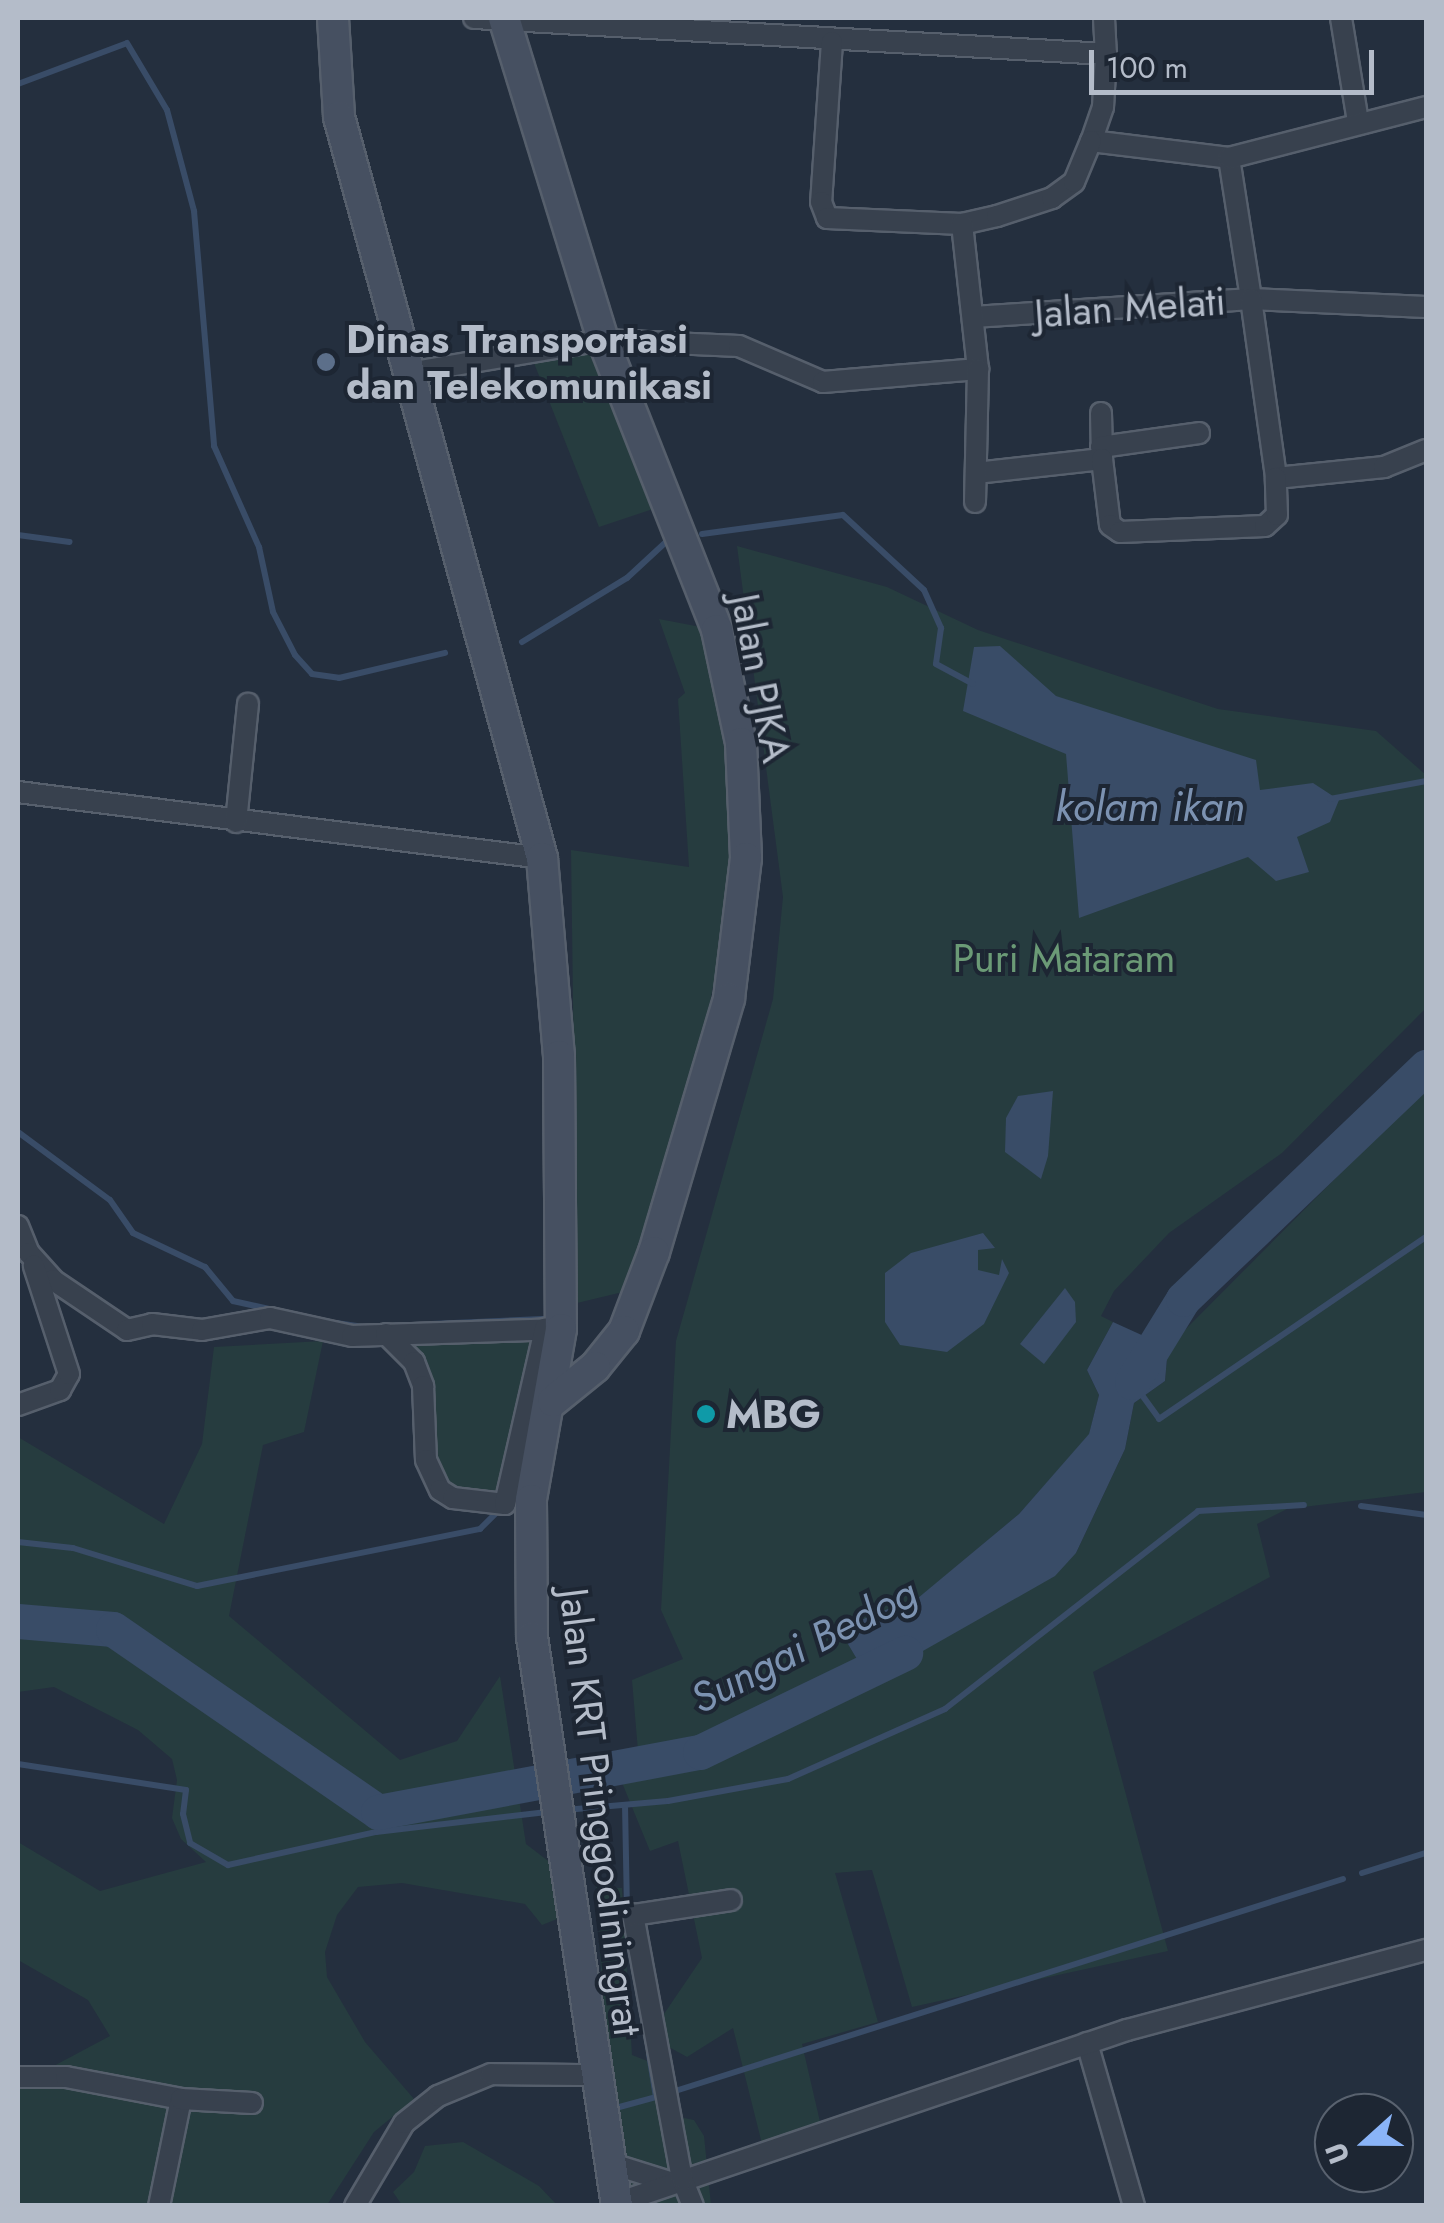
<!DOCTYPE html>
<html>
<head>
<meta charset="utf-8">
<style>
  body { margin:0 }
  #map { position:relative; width:1444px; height:2223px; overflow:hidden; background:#242f3e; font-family:Jost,sans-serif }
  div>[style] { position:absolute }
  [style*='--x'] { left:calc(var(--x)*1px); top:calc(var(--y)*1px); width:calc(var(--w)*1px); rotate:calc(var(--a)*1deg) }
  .green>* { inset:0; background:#263c3f }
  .water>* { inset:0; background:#394c67 }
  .stream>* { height:6px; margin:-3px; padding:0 3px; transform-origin:3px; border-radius:3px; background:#394c67 }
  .river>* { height:35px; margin:-17.5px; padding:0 17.5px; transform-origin:17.5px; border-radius:17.5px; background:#394c67 }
  .roads { filter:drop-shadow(2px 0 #565f6c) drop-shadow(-2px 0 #565f6c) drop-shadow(0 2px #565f6c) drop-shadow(0 -2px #565f6c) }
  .street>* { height:20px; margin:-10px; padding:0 10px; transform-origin:10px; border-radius:10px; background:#38414e }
  .secondary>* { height:30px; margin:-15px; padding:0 15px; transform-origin:15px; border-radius:15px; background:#465061 }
  .dots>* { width:28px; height:28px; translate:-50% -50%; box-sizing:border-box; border:5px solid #1d2633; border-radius:50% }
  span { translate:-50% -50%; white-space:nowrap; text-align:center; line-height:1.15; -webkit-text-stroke:8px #1d2633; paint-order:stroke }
  .street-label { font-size:40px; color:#b4bcc9 }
  .poi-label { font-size:40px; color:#b4bcc9; font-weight:700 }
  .left { translate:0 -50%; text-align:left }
  .park-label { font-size:40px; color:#6b9a76 }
  .water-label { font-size:42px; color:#7c92b1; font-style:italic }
  .frame { position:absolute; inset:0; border:20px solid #b4bcc9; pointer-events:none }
  .north { position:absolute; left:1314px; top:2093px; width:100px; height:100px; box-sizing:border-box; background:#1d2633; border:2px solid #59626f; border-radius:50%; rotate:249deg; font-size:28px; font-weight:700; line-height:40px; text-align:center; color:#b4bcc9 }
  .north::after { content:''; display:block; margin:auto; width:35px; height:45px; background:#8ab4f8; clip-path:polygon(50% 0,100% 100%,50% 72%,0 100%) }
  .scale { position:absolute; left:1089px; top:50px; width:285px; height:45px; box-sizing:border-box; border:5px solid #b4bcc9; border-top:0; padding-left:12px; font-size:30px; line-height:35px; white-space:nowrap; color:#b4bcc9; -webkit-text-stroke:8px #1d2633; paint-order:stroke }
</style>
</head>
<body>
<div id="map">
  <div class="green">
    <i style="clip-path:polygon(603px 340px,671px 503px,599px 527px,530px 353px)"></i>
    <i style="clip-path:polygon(737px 546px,887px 587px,978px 630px,1218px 709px,1376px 731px,1426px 775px,1426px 1008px,1282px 1153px,1169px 1233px,1114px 1291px,1101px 1316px,1113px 1322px,1087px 1370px,1099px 1395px,1089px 1435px,1019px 1514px,900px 1614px,840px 1630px,870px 1681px,1076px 1553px,1125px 1449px,1134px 1403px,1165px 1381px,1168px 1347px,1426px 1087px,1426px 1492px,1287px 1509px,1257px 1524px,1270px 1577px,1093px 1672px,1168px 1951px,912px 2007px,872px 1870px,835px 1873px,878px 2022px,802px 2044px,821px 2126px,763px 2148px,733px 2028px,687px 2057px,649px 2036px,702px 1958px,678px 1841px,650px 1851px,616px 1768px,639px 1763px,632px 1680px,683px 1659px,661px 1610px,676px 1341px,773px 999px,783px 897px)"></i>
    <i style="clip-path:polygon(659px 619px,706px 628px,727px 733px,734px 830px,728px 911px,691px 1098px,627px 1291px,577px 1303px,571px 850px,689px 867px,678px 699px,685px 693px)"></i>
    <i style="clip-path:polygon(541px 1329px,507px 1498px,441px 1486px,423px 1386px,386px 1334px)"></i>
    <i style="clip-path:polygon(323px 1341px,304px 1432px,263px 1445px,229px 1616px,400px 1760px,457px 1741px,500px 1676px,526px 1844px,556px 1867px,562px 1917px,542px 1925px,525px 1904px,402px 1883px,358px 1887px,337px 1915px,325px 1952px,327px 1977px,365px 2042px,414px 2099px,374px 2132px,327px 2205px,18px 2205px,18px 2085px,110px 2036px,88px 2000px,18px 1960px,18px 1842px,100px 1891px,206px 1862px,181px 1839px,172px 1818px,177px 1780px,172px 1759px,138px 1730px,54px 1687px,18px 1692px,18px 1437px,164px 1524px,202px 1444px,214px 1347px)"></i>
    <i style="clip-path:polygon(596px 1887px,622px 1888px,632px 2055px,650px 2062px,660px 2113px,694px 2120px,704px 2136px,711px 2205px,626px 2205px,606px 2051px)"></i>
    <i style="clip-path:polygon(463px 2142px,539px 2186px,557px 2205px,402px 2205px,393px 2192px,414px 2172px,425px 2146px)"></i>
  </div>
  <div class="water">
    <i style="clip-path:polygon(1000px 646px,1056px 696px,1256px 760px,1260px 790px,1313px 783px,1339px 800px,1330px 822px,1297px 837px,1309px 872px,1276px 881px,1248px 857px,1079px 918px,1066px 754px,963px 711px,974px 647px)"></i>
    <i style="clip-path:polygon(1053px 1091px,1048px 1156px,1041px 1179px,1005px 1152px,1006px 1118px,1018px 1096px)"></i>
    <i style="clip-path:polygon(983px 1233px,995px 1248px,978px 1250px,978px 1270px,999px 1275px,1002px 1259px,1009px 1273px,984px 1324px,947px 1352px,900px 1345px,885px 1322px,885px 1273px,911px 1253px)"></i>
    <i style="clip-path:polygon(1065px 1288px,1075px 1302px,1076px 1322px,1044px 1364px,1020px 1344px)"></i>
    <i style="clip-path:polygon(1113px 1322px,1168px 1347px,1165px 1381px,1134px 1403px,1125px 1449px,1076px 1553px,1055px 1576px,870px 1681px,839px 1629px,888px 1609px,900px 1613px,1019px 1514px,1089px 1434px,1099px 1395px,1087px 1370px)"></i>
  </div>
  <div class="stream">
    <i style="--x:18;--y:84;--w:116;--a:-20.6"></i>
    <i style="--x:127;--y:43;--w:78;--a:59.2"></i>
    <i style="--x:167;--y:110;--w:105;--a:75"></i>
    <i style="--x:194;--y:211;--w:236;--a:85.1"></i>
    <i style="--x:214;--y:446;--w:111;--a:66"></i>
    <i style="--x:259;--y:547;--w:66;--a:77.8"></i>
    <i style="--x:273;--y:612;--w:48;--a:62.9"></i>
    <i style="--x:295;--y:655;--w:25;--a:48"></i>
    <i style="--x:312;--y:674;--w:27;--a:8"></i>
    <i style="--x:339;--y:678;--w:109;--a:-13.3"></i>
    <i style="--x:702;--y:534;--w:142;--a:-7.7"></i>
    <i style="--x:843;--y:515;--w:110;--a:42.8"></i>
    <i style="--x:924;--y:590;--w:42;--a:65.9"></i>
    <i style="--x:941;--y:628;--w:36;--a:98"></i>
    <i style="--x:936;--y:664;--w:42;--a:28.4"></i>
    <i style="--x:18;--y:535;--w:52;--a:7.7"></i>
    <i style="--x:522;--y:642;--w:123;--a:-31.4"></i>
    <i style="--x:627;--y:578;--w:56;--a:-42.8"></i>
    <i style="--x:1330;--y:799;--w:98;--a:-10.6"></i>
    <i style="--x:18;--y:1132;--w:114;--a:36.5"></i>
    <i style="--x:110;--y:1200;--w:40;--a:55.1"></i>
    <i style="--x:133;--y:1233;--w:80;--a:25.3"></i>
    <i style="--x:205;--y:1267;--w:44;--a:50.5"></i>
    <i style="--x:233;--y:1301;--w:88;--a:12.5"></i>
    <i style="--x:336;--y:1323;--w:28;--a:8"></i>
    <i style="--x:431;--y:1324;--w:112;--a:-2.6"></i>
    <i style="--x:1139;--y:1391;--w:34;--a:54"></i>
    <i style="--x:1159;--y:1419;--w:323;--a:-34.3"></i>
    <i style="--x:1361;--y:1506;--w:66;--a:7.9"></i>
    <i style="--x:18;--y:1542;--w:55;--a:6.2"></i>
    <i style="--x:73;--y:1548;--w:130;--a:17"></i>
    <i style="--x:197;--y:1586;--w:289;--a:-11.4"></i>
    <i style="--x:480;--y:1529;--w:24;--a:-45"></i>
    <i style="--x:18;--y:1764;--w:170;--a:8.8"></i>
    <i style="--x:186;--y:1790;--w:24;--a:97"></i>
    <i style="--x:183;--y:1814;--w:30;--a:76"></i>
    <i style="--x:190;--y:1843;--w:44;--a:30.1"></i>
    <i style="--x:228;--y:1865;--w:152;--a:-12.6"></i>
    <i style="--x:376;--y:1832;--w:172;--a:-6.7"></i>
    <i style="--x:625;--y:1805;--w:108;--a:88.9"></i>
    <i style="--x:565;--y:1810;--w:103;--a:-5"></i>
    <i style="--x:668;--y:1801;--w:122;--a:-10.4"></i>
    <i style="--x:788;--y:1779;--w:172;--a:-24"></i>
    <i style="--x:945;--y:1709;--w:321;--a:-38"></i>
    <i style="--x:1198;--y:1511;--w:106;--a:-3.2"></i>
    <i style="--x:1362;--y:1873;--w:67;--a:-17.4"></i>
    <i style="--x:649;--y:2054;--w:44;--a:80.8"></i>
    <i style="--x:672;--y:2092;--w:704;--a:-17.61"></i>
    <i style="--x:612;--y:2109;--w:50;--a:-15.2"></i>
  </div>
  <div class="river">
    <i style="--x:1132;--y:1382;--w:97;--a:-58.4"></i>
    <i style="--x:1183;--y:1299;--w:336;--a:-43.7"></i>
    <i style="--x:18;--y:1621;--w:95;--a:4.8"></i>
    <i style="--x:113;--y:1629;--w:322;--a:34.6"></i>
    <i style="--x:378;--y:1812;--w:328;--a:-10.6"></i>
    <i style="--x:700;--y:1752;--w:228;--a:-25.8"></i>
  </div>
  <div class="roads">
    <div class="street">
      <i style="--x:474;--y:18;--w:633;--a:3.26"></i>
      <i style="--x:1106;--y:54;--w:53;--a:93.2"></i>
      <i style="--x:1103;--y:107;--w:36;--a:109"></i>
      <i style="--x:1091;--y:141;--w:139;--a:7"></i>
      <i style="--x:1229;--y:158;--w:143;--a:81.1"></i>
      <i style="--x:1251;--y:299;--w:175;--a:2.6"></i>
      <i style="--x:1104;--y:18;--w:36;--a:87"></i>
      <i style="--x:1341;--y:18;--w:105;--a:80.7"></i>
      <i style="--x:832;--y:42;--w:160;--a:93.9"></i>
      <i style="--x:821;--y:202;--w:17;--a:69"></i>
      <i style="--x:827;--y:218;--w:135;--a:2.5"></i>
      <i style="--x:962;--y:224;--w:36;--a:-13"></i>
      <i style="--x:997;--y:216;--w:58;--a:-18.1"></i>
      <i style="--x:1052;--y:198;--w:27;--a:-36"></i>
      <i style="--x:1074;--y:182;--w:44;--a:-67.5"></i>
      <i style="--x:1229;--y:158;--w:203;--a:-14.5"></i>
      <i style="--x:973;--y:317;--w:279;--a:-3.7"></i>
      <i style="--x:1251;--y:299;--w:181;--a:82"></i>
      <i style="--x:1276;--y:478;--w:109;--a:-5.8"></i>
      <i style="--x:1384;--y:467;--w:45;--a:-22"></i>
      <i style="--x:408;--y:373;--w:198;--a:-9.6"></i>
      <i style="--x:603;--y:340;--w:136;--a:2.5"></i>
      <i style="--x:739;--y:346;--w:91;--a:23.2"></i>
      <i style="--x:823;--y:382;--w:156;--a:-4.8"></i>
      <i style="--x:978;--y:369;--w:146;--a:-96.3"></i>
      <i style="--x:1101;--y:413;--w:44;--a:88.7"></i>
      <i style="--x:1101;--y:447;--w:99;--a:-8.1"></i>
      <i style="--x:976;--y:473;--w:127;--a:-6.3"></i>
      <i style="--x:1102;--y:459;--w:66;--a:83.1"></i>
      <i style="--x:1110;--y:525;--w:12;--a:35"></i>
      <i style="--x:1120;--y:532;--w:145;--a:-2.4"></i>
      <i style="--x:1265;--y:526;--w:16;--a:-43"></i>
      <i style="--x:1277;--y:515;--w:37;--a:-92"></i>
      <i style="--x:975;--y:502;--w:133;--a:-88.7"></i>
      <i style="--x:18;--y:792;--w:528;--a:7.18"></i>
      <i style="--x:236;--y:822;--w:119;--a:-84.2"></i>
      <i style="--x:18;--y:1226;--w:29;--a:68"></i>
      <i style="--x:29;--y:1253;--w:36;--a:48"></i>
      <i style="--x:53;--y:1280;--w:89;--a:34"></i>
      <i style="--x:127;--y:1330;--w:26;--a:-13"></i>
      <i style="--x:152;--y:1324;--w:50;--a:6.8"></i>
      <i style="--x:202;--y:1330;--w:69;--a:-10"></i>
      <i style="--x:270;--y:1318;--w:84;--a:12.4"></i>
      <i style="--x:352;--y:1336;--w:209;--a:-1.9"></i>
      <i style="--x:386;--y:1334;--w:40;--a:45"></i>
      <i style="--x:414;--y:1362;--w:26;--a:69"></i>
      <i style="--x:423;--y:1386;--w:74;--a:87.7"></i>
      <i style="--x:426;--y:1460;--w:33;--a:65"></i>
      <i style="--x:440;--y:1490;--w:15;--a:32"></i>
      <i style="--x:453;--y:1498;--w:52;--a:6.6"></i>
      <i style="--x:505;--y:1504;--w:180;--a:-77.1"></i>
      <i style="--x:18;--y:1405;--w:45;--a:-19.7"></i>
      <i style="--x:60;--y:1390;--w:18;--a:-61"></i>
      <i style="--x:69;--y:1374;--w:114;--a:-108"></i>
      <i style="--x:1087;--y:2043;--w:170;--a:73.9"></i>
      <i style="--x:18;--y:2077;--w:48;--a:0"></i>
      <i style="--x:66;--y:2077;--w:117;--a:10.8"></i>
      <i style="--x:181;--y:2099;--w:109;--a:101.6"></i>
      <i style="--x:181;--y:2099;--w:71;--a:3.2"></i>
      <i style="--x:609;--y:2163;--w:67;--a:17.4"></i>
      <i style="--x:617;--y:2203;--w:539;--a:-18.74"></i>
      <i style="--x:1127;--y:2030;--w:310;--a:-15"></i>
      <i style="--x:355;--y:2206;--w:96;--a:-59.4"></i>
      <i style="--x:404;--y:2123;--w:43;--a:-38.5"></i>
      <i style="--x:438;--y:2096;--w:57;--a:-22.5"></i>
      <i style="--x:491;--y:2074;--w:104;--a:0.6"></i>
      <i style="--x:693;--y:2206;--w:29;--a:-112"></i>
      <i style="--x:682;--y:2179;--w:269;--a:-100.5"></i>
      <i style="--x:633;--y:1915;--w:99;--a:-8.7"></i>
    </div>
    <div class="secondary">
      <i style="--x:333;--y:18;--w:99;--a:86.5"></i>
      <i style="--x:339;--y:117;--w:768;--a:74.68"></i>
      <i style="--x:542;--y:858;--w:199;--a:85.1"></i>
      <i style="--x:559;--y:1056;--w:273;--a:89.6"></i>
      <i style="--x:561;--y:1329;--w:174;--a:100"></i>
      <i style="--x:531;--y:1500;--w:137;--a:89.6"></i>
      <i style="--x:532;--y:1637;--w:575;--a:81.5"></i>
      <i style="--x:504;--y:18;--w:337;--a:72.9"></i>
      <i style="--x:603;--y:340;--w:312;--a:68.5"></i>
      <i style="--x:717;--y:630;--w:116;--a:78"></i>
      <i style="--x:741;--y:743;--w:115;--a:87.5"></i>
      <i style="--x:746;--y:858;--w:142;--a:96.9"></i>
      <i style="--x:729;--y:999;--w:264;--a:106.5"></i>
      <i style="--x:654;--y:1252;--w:85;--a:110.8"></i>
      <i style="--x:624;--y:1331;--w:46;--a:128.9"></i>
      <i style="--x:595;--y:1367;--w:54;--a:141"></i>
    </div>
  </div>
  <div class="dots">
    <i style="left:326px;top:362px;background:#5c6f8a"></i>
    <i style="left:706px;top:1414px;background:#0f9aa8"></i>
  </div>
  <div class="street-label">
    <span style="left:1130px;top:307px;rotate:-4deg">Jalan Melati</span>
    <span style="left:761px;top:678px;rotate:79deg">Jalan PJKA</span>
    <span style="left:601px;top:1812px;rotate:83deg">Jalan KRT Pringgodiningrat</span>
  </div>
  <div class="poi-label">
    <span class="left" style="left:346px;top:362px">Dinas Transportasi<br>dan Telekomunikasi</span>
    <span class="left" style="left:726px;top:1414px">MBG</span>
  </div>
  <div class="park-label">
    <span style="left:1064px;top:958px">Puri Mataram</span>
  </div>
  <div class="water-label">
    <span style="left:1150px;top:807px">kolam ikan</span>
    <span style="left:804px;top:1646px;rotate:-27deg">Sungai Bedog</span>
  </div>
  <div class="frame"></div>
  <div class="north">U</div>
  <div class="scale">100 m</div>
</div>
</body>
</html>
